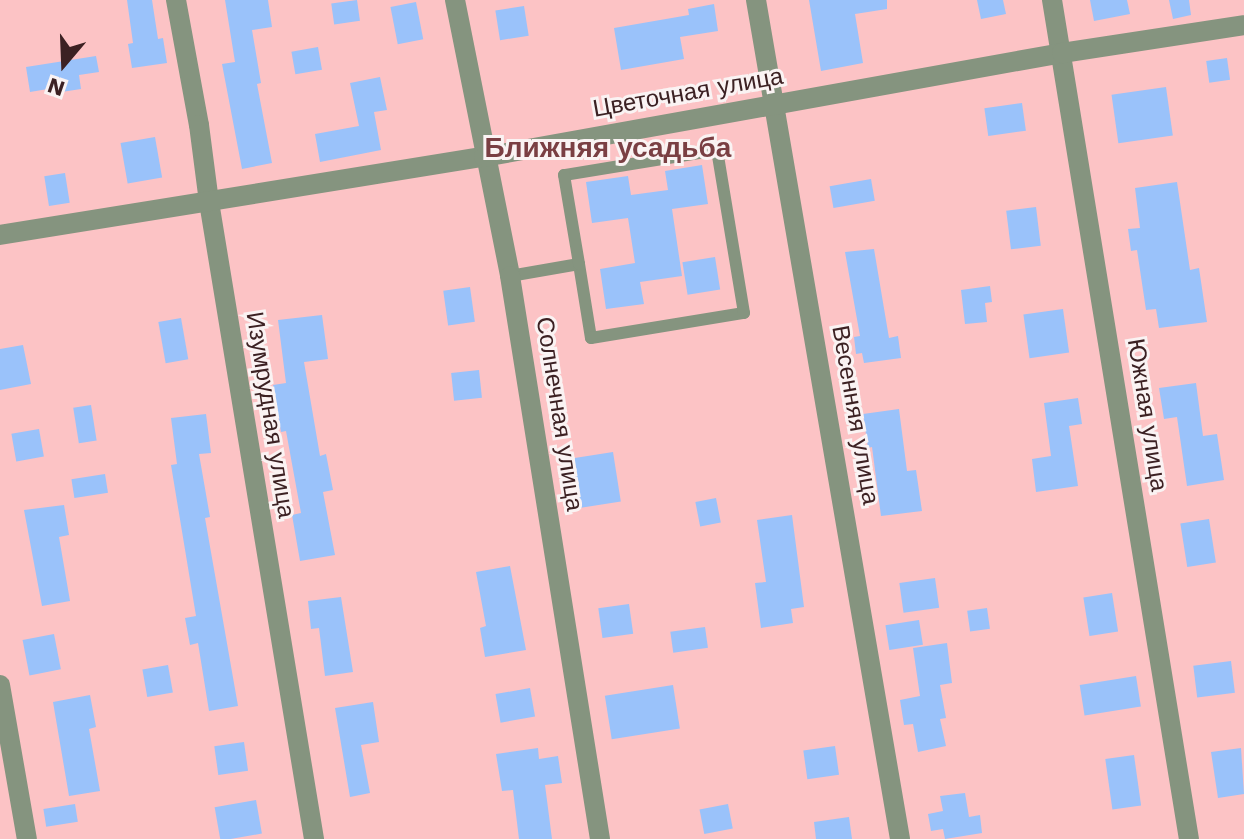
<!DOCTYPE html>
<html>
<head>
<meta charset="utf-8">
<style>
  body { margin:0 }
  #map { position:relative; width:1244px; height:839px; overflow:hidden; background:#fcc3c5; font-family:"Work Sans",sans-serif }
  div>[style] { position:absolute }
  [style*='--x'] { left:calc(var(--x)*1px); top:calc(var(--y)*1px); width:calc(var(--w)*1px); rotate:calc(var(--a)*1deg) }
  .building>* { inset:0; background:#9ac2fa; transform-origin:0 0 }
  .service>* { height:12px; margin:-6px; padding:0 6px; transform-origin:6px; border-radius:6px; background:#85947f }
  .minor>* { height:20px; margin:-10px; padding:0 10px; transform-origin:10px; border-radius:10px; background:#85947f }
  span { translate:-50% -50%; white-space:nowrap; text-align:center; line-height:1.15; -webkit-text-stroke:6px #faf3f3; paint-order:stroke }
  .street-label { font-size:24px; color:#3c2123 }
  .quarter-label { font-size:28px; color:#7a3f43; font-weight:700 }
  .north { position:absolute; left:24px; top:24px; width:80px; height:80px; -webkit-text-stroke:6px #faf3f3; paint-order:stroke; rotate:199deg; font-size:22px; font-weight:700; line-height:32px; text-align:center; color:#3c2123 }
  .north::after { content:''; display:block; margin:auto; width:28px; height:36px; background:#3c2123; clip-path:polygon(50% 0,100% 100%,50% 72%,0 100%) }
</style>
</head>
<body>
<div id="map">
  <div class="building">
    <i style="clip-path:polygon(127px 0,152px 0,158px 39px,163px 38px,167px 63px,132px 68px,128px 44px,133px 43px)"></i>
    <i style="clip-path:polygon(225px 0,268px 0,272px 27px,252px 30px,261px 83px,257px 84px,272px 163px,242px 169px,222px 64px,235px 62px)"></i>
    <i style="left:357px;top:0;width:21px;height:26px;rotate:82deg"></i>
    <i style="clip-path:polygon(809px 0,887px 0,887px 9px,855px 14px,863px 63px,821px 71px)"></i>
    <i style="clip-path:polygon(977px 0,1003px 0,1006px 14px,981px 19px)"></i>
    <i style="clip-path:polygon(1090px 0,1127px 0,1130px 14px,1094px 21px)"></i>
    <i style="clip-path:polygon(1169px 0,1189px 0,1191px 15px,1173px 19px)"></i>
    <i style="left:416px;top:2px;width:38px;height:26px;rotate:79deg"></i>
    <i style="clip-path:polygon(714px 4px,718px 31px,680px 37px,684px 59px,621px 70px,614px 28px,689px 15px,688px 9px)"></i>
    <i style="left:524px;top:6px;width:30px;height:29px;rotate:81deg"></i>
    <i style="left:318px;top:47px;width:23px;height:27px;rotate:80deg"></i>
    <i style="clip-path:polygon(96px 56px,99px 72px,79px 75px,81px 89px,55px 93px,54px 88px,30px 92px,26px 67px)"></i>
    <i style="left:1227px;top:58px;width:22px;height:21px;rotate:82deg"></i>
    <i style="clip-path:polygon(380px 77px,387px 110px,374px 112px,381px 150px,320px 162px,315px 134px,359px 126px,350px 83px)"></i>
    <i style="left:1166px;top:87px;width:49px;height:55px;rotate:82deg"></i>
    <i style="left:1022px;top:103px;width:28px;height:38px;rotate:82deg"></i>
    <i style="left:155px;top:137px;width:41px;height:35px;rotate:80deg"></i>
    <i style="clip-path:polygon(702px 165px,708px 204px,672px 209px,682px 276px,640px 282px,644px 304px,606px 309px,600px 269px,635px 263px,628px 218px,592px 223px,586px 182px,628px 176px,631px 195px,668px 190px,665px 171px)"></i>
    <i style="left:65px;top:173px;width:30px;height:21px;rotate:81deg"></i>
    <i style="left:871px;top:179px;width:22px;height:42px;rotate:80deg"></i>
    <i style="clip-path:polygon(1177px 182px,1190px 270px,1199px 268px,1207px 322px,1159px 328px,1156px 309px,1146px 310px,1137px 250px,1131px 251px,1128px 229px,1140px 228px,1135px 188px)"></i>
    <i style="left:1036px;top:207px;width:39px;height:30px;rotate:83deg"></i>
    <i style="clip-path:polygon(874px 249px,889px 338px,898px 336px,901px 358px,864px 363px,862px 353px,856px 354px,854px 337px,860px 336px,845px 252px)"></i>
    <i style="left:715px;top:257px;width:33px;height:33px;rotate:81deg"></i>
    <i style="clip-path:polygon(990px 286px,992px 302px,985px 303px,987px 322px,965px 324px,961px 290px)"></i>
    <i style="left:470px;top:287px;width:35px;height:27px;rotate:82deg"></i>
    <i style="left:1063px;top:309px;width:44px;height:40px;rotate:82deg"></i>
    <i style="clip-path:polygon(322px 315px,328px 359px,304px 362px,320px 456px,326px 454px,333px 490px,323px 492px,335px 555px,300px 561px,292px 515px,301px 513px,286px 431px,281px 432px,273px 385px,286px 383px,278px 320px)"></i>
    <i style="left:181px;top:318px;width:42px;height:23px;rotate:80deg"></i>
    <i style="clip-path:polygon(23px 345px,31px 384px,0 390px,0 349px)"></i>
    <i style="left:479px;top:370px;width:28px;height:28px;rotate:84deg"></i>
    <i style="clip-path:polygon(1196px 383px,1203px 436px,1217px 434px,1224px 480px,1187px 486px,1177px 417px,1164px 419px,1159px 388px)"></i>
    <i style="clip-path:polygon(1078px 398px,1082px 424px,1069px 426px,1078px 486px,1036px 492px,1032px 459px,1051px 456px,1044px 403px)"></i>
    <i style="left:91px;top:405px;width:36px;height:18px;rotate:81deg"></i>
    <i style="clip-path:polygon(899px 409px,907px 471px,916px 470px,922px 511px,881px 516px,872px 447px,868px 448px,863px 414px)"></i>
    <i style="clip-path:polygon(206px 414px,211px 453px,199px 454px,210px 517px,205px 518px,238px 706px,209px 711px,198px 643px,190px 645px,185px 618px,196px 616px,171px 465px,177px 464px,171px 418px)"></i>
    <i style="left:39px;top:429px;width:28px;height:28px;rotate:80deg"></i>
    <i style="left:613px;top:452px;width:50px;height:42px;rotate:81deg"></i>
    <i style="left:105px;top:474px;width:19px;height:34px;rotate:81deg"></i>
    <i style="left:716px;top:498px;width:25px;height:21px;rotate:79deg"></i>
    <i style="clip-path:polygon(64px 505px,69px 535px,59px 537px,70px 601px,42px 606px,24px 510px)"></i>
    <i style="clip-path:polygon(792px 515px,804px 607px,791px 609px,793px 623px,761px 628px,755px 583px,766px 582px,757px 520px)"></i>
    <i style="left:1209px;top:519px;width:44px;height:29px;rotate:81deg"></i>
    <i style="clip-path:polygon(510px 566px,526px 650px,485px 657px,480px 628px,486px 626px,476px 572px)"></i>
    <i style="left:935px;top:578px;width:30px;height:36px;rotate:82deg"></i>
    <i style="left:1112px;top:593px;width:39px;height:29px;rotate:81deg"></i>
    <i style="clip-path:polygon(341px 597px,353px 672px,325px 676px,319px 628px,311px 629px,308px 601px)"></i>
    <i style="left:629px;top:604px;width:30px;height:31px;rotate:82deg"></i>
    <i style="left:987px;top:608px;width:21px;height:20px;rotate:82deg"></i>
    <i style="left:919px;top:620px;width:25px;height:34px;rotate:81deg"></i>
    <i style="left:705px;top:627px;width:21px;height:35px;rotate:82deg"></i>
    <i style="left:54px;top:634px;width:36px;height:32px;rotate:79deg"></i>
    <i style="clip-path:polygon(947px 643px,952px 683px,940px 685px,946px 718px,940px 719px,946px 746px,918px 752px,913px 724px,904px 725px,900px 700px,920px 696px,913px 648px)"></i>
    <i style="left:1231px;top:661px;width:32px;height:38px;rotate:83deg"></i>
    <i style="left:168px;top:665px;width:28px;height:26px;rotate:80deg"></i>
    <i style="left:1136px;top:676px;width:31px;height:57px;rotate:81deg"></i>
    <i style="left:673px;top:685px;width:44px;height:69px;rotate:81deg"></i>
    <i style="left:530px;top:688px;width:29px;height:35px;rotate:80deg"></i>
    <i style="clip-path:polygon(90px 695px,96px 727px,89px 729px,100px 791px,69px 796px,53px 702px)"></i>
    <i style="clip-path:polygon(373px 702px,379px 742px,361px 745px,370px 793px,350px 797px,335px 708px)"></i>
    <i style="left:244px;top:742px;width:29px;height:30px;rotate:82deg"></i>
    <i style="left:835px;top:746px;width:29px;height:32px;rotate:82deg"></i>
    <i style="clip-path:polygon(538px 748px,539px 759px,558px 756px,562px 783px,545px 785px,552px 839px,519px 839px,513px 790px,502px 791px,496px 754px)"></i>
    <i style="clip-path:polygon(1241px 748px,1244px 794px,1218px 798px,1211px 752px)"></i>
    <i style="left:1134px;top:755px;width:51px;height:29px;rotate:82deg"></i>
    <i style="clip-path:polygon(965px 793px,969px 817px,980px 815px,982px 833px,945px 839px,943px 829px,931px 831px,928px 814px,943px 811px,940px 796px)"></i>
    <i style="left:256px;top:800px;width:34px;height:42px;rotate:80deg"></i>
    <i style="left:75px;top:804px;width:18px;height:32px;rotate:81deg"></i>
    <i style="left:728px;top:804px;width:25px;height:29px;rotate:79deg"></i>
    <i style="clip-path:polygon(849px 817px,852px 839px,816px 839px,814px 822px)"></i>
  </div>
  <div class="service">
    <i style="--x:510;--y:276;--w:70;--a:-9.9"></i>
    <i style="--x:579;--y:264;--w:75;--a:80.8"></i>
    <i style="--x:591;--y:338;--w:155;--a:-9.3"></i>
    <i style="--x:744;--y:313;--w:165;--a:-99.4"></i>
    <i style="--x:717;--y:150;--w:155;--a:170.7"></i>
    <i style="--x:564;--y:175;--w:90;--a:80.4"></i>
  </div>
  <div class="minor">
    <i style="--x:176;--y:0;--w:127;--a:79.6"></i>
    <i style="--x:199;--y:125;--w:78;--a:82.6"></i>
    <i style="--x:209;--y:202;--w:646;--a:80.64"></i>
    <i style="--x:455;--y:0;--w:281;--a:78.7"></i>
    <i style="--x:510;--y:276;--w:570;--a:80.92"></i>
    <i style="--x:756;--y:0;--w:851;--a:80.26"></i>
    <i style="--x:1052;--y:0;--w:850;--a:80.73"></i>
    <i style="--x:0;--y:235;--w:490;--a:-9.2"></i>
    <i style="--x:484;--y:157;--w:587;--a:-10.2"></i>
    <i style="--x:1062;--y:53;--w:184;--a:-8.7"></i>
    <i style="--x:0;--y:685;--w:156;--a:80.1"></i>
  </div>
  <div class="street-label">
    <span style="left:688px;top:93px;rotate:-10deg">Цветочная улица</span>
    <span style="left:559px;top:414px;rotate:81deg">Солнечная улица</span>
    <span style="left:270px;top:415px;rotate:81deg">Изумрудная улица</span>
    <span style="left:855px;top:415px;rotate:80deg">Весенняя улица</span>
    <span style="left:1147px;top:415px;rotate:81deg">Южная улица</span>
  </div>
  <div class="quarter-label">
    <span style="left:608px;top:148px">Ближняя усадьба</span>
  </div>
  <div class="north">N</div>
</div>
</body>
</html>
